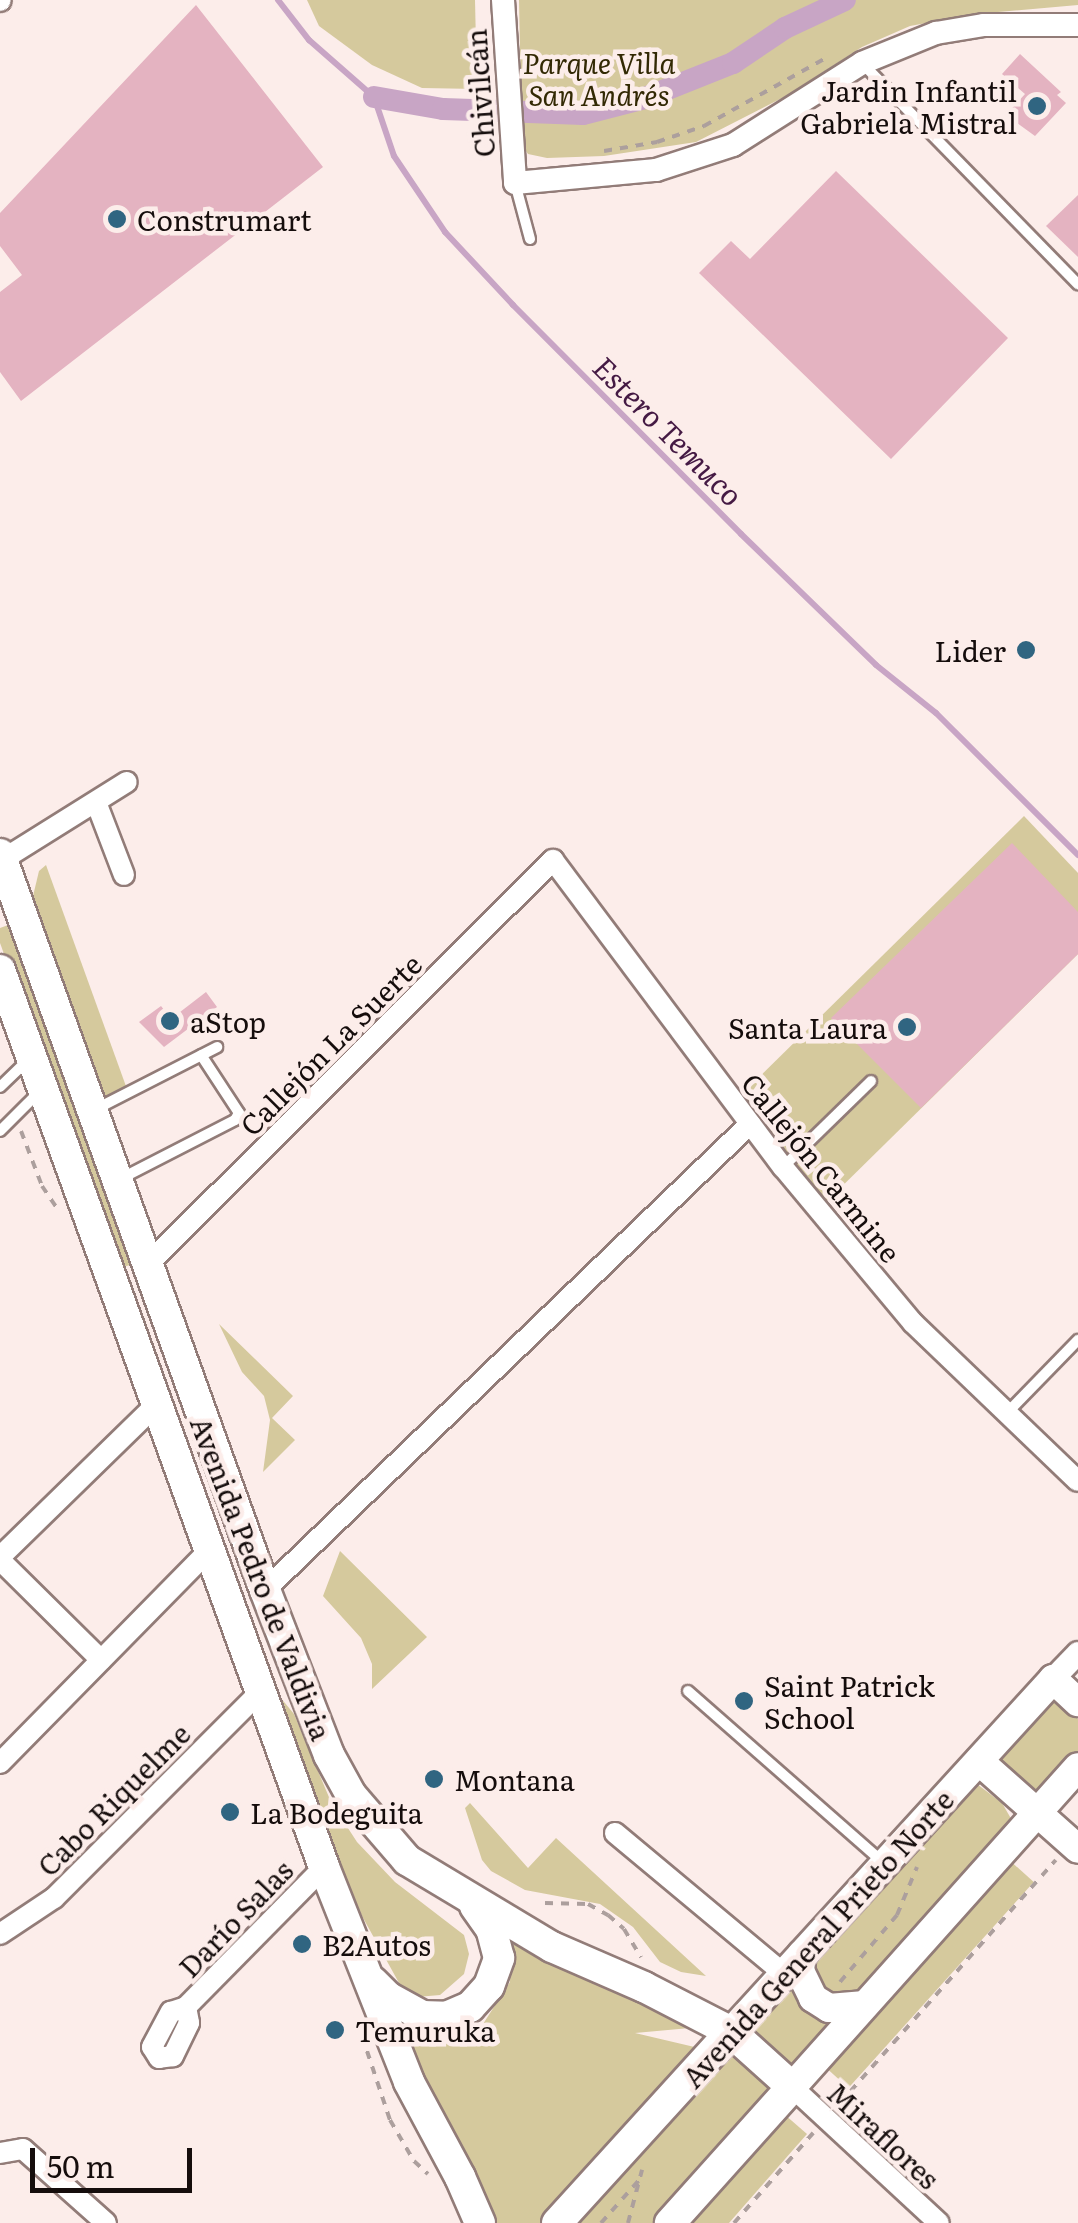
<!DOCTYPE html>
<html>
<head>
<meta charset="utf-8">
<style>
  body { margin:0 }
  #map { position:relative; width:1078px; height:2223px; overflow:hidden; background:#fcedea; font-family:Literata,serif }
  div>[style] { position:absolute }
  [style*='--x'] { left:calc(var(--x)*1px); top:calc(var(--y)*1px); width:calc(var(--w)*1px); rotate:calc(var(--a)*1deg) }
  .green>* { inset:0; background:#d5c99d; transform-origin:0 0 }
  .stream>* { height:6px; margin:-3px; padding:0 3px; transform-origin:3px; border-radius:3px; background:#c8a5c5 }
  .canal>* { height:22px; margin:-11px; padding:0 11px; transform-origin:11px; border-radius:11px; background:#c8a5c5 }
  .building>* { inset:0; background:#e4b3c1 }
  .path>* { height:4px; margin-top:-2px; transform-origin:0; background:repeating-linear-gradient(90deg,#ac9f9d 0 8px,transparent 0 16px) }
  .roads { filter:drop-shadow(2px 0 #927c78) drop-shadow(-2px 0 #927c78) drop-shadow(0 2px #927c78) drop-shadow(0 -2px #927c78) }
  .service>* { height:10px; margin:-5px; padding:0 5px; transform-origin:5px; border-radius:5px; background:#fff }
  .minor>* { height:20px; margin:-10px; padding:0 10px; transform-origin:10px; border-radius:10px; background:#fff }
  .tertiary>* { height:22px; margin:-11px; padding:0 11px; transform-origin:11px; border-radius:11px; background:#fff }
  .secondary>* { height:28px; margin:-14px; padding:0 14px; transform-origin:14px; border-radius:14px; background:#fff }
  .primary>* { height:30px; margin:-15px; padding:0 15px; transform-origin:15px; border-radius:15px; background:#fff }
  .dots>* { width:28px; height:28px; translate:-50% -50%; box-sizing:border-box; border:5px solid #fcedea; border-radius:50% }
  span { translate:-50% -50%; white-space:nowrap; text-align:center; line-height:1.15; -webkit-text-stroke:9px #fcedea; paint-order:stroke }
  .park-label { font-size:28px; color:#322904; font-style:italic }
  .poi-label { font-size:28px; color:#150d0c }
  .right { translate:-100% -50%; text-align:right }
  .left { translate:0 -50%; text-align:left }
  .street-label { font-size:28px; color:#150d0c }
  .water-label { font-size:30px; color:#441943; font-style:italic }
  .scale { position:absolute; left:30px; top:2148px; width:162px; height:45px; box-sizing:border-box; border:5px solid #150d0c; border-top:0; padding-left:12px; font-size:30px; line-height:35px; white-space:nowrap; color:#150d0c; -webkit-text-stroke:8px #fcedea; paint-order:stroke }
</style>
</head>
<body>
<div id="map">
  <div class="green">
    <i style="clip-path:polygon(307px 0,475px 0,477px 89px,422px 88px,372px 65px,319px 26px)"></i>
    <i style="clip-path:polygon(519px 0,1078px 0,1078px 5px,975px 14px,910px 26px,862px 47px,786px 96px,696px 142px,604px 156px,547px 158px,528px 154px,522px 145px)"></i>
    <i style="clip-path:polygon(1024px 816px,1078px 873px,1078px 954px,823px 1205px,737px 1099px)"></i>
    <i style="clip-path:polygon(46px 865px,127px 1089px,102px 1102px,33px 896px,39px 871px)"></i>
    <i style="clip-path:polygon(11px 924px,133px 1264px,120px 1268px,0 943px,0 928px)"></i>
    <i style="clip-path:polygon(219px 1324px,293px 1396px,272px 1418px,295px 1440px,263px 1472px,270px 1420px,264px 1396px,242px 1372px)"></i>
    <i style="clip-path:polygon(340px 1551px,427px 1637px,372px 1689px,372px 1664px,361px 1638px,323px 1596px)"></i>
    <i style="clip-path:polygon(262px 1675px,294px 1714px,331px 1802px,357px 1842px,395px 1882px,464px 1935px,469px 1954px,464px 1974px,440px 1995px,417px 1997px,404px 1992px,362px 1916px)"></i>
    <i style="clip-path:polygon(1052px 1695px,1078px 1719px,1078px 1762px,1043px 1801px,993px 1757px)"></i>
    <i style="clip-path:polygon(973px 1781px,1002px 1803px,1017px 1829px,794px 2074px,747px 2030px)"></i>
    <i style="clip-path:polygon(470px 1803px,528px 1868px,556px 1838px,706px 1976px,681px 1972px,660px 1962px,633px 1927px,600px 1904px,525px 1890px,491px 1871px,482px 1860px,465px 1808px)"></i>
    <i style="left:1007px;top:1858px;width:36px;height:277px;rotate:42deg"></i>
    <i style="clip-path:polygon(509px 1940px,531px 1954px,701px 2027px,635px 2033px,703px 2049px,543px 2223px,489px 2223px,393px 2024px,455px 2034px,483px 2024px,510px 1982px)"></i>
    <i style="clip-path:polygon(729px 2051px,776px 2094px,659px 2223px,573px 2223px)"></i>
    <i style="clip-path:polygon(784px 2114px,807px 2134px,729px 2223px,687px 2223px)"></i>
  </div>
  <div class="stream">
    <i style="--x:278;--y:0;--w:51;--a:52.2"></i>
    <i style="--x:309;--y:40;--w:86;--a:41.2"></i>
    <i style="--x:374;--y:97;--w:62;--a:71.3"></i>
    <i style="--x:394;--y:156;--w:92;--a:56.1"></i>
    <i style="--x:445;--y:232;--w:100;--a:47"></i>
    <i style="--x:513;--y:305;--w:323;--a:45.1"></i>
    <i style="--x:741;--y:534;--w:188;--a:44.1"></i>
    <i style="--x:876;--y:665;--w:77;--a:38.7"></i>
    <i style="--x:936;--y:713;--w:201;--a:45"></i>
  </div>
  <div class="canal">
    <i style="--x:374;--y:97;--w:70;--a:9.9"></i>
    <i style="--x:443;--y:109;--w:140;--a:2"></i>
    <i style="--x:583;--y:114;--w:64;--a:-14.5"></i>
    <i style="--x:645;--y:98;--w:95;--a:-21.7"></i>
    <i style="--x:733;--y:63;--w:63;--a:-33.9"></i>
    <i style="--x:785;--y:28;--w:66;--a:-25"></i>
  </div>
  <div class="building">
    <i style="clip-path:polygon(196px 5px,323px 167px,21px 401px,0 372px,0 292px,22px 275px,0 246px,0 213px)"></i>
    <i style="clip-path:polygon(1020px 54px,1061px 92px,1057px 95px,1066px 103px,1035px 136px,1006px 115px,1025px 94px,1002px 74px)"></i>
    <i style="clip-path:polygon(836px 171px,1008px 338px,891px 459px,699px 273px,731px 241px,750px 259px)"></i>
    <i style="clip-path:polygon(1078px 195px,1078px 257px,1046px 226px)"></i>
    <i style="clip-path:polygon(1012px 843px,1078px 912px,1078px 954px,921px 1108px,831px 1018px)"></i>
    <i style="clip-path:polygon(206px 992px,217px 1007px,164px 1047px,139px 1022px,161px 1006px,171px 1019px)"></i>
  </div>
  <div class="path">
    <i style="--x:604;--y:151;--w:54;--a:-9.6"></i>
    <i style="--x:657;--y:142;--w:50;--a:-18.8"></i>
    <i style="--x:704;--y:126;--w:137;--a:-29.2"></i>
    <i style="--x:21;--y:1131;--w:59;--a:69.1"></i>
    <i style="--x:42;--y:1186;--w:27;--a:56"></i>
    <i style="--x:545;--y:1903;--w:43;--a:1.3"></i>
    <i style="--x:588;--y:1904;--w:23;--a:29"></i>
    <i style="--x:608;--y:1915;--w:21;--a:41"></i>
    <i style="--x:624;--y:1929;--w:33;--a:59"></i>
    <i style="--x:840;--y:1982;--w:88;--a:-49.6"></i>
    <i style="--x:897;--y:1915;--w:52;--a:-67.4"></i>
    <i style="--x:362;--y:2036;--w:89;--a:71.6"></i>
    <i style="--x:390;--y:2120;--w:48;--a:59.7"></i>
    <i style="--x:414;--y:2161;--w:19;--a:43"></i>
    <i style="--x:840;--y:2103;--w:325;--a:-48.4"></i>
    <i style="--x:601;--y:2223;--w:57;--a:-48.5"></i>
    <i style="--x:628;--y:2223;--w:55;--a:-75.2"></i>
    <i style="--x:734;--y:2223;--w:120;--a:-48.7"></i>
  </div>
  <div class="roads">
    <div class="service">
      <i style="--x:863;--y:64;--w:308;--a:45.7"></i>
      <i style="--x:515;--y:183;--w:58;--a:75"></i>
      <i style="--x:0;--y:1087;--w:39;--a:-44"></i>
      <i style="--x:98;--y:1108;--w:134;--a:-27.1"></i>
      <i style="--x:0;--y:1131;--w:57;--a:-45"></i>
      <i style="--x:783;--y:1167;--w:123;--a:-44.3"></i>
      <i style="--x:122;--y:1178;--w:127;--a:-27.2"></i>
      <i style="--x:235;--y:1120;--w:8;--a:-60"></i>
      <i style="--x:239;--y:1113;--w:69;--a:-123.2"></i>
      <i style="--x:1007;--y:1413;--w:102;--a:-45.8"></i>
      <i style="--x:688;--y:1691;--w:261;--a:41.3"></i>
    </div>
    <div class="minor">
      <i style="--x:0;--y:1;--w:1;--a:-45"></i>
      <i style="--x:96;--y:802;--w:78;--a:69"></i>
      <i style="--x:2;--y:860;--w:147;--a:-32"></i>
      <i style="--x:146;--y:1266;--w:575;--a:-44.93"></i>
      <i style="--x:553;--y:860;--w:384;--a:53.2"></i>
      <i style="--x:783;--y:1167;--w:203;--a:50.2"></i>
      <i style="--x:913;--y:1323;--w:228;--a:43.8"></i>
      <i style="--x:0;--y:1557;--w:218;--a:-44.3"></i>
      <i style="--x:0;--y:1560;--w:142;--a:44.7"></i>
      <i style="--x:265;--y:1590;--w:673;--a:-43.86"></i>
      <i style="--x:0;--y:1763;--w:298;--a:-45.5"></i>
      <i style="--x:615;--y:1833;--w:220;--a:39.8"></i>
      <i style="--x:0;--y:1934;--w:65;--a:-33.7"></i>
      <i style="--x:54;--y:1898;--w:288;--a:-45"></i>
      <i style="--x:186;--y:2007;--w:16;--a:79"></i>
      <i style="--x:189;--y:2023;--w:37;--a:116"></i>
      <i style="--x:173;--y:2056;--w:14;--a:172"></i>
      <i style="--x:159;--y:2058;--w:13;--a:-122"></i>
      <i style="--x:152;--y:2047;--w:40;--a:-62"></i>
      <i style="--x:171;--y:2012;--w:16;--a:-18"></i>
      <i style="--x:186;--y:2007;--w:197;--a:-45.4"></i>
      <i style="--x:792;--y:2087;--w:200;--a:42.8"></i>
      <i style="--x:0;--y:2153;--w:23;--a:-10"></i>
      <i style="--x:23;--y:2149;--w:111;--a:41.7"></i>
    </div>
    <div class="tertiary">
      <i style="--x:503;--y:0;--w:183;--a:86.2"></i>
      <i style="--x:515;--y:183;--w:142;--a:-5.3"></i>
      <i style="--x:656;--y:170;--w:81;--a:-18"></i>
      <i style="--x:733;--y:145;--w:153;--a:-32.4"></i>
      <i style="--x:862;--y:63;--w:80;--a:-22.1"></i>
      <i style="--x:936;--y:33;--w:49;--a:-9.5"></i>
      <i style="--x:984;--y:25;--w:94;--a:0"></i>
      <i style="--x:1053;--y:1679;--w:36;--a:-46"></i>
    </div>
    <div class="secondary">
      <i style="--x:979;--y:1761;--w:132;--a:41.6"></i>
      <i style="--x:802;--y:1954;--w:17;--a:97"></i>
      <i style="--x:800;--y:1971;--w:30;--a:64"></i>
      <i style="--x:813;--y:1998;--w:19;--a:32"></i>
      <i style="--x:829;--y:2008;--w:36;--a:-5"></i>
      <i style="--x:731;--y:2032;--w:478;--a:-47.6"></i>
      <i style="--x:1053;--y:1679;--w:34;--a:43"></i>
      <i style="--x:792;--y:2087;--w:429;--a:-48.2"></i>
    </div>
    <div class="primary">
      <i style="--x:0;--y:854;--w:782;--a:70.2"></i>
      <i style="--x:265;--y:1590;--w:177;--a:68.8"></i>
      <i style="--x:329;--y:1755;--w:46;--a:61.2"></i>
      <i style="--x:351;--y:1795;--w:86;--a:49.3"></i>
      <i style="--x:407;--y:1860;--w:169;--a:31"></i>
      <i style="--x:552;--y:1947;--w:100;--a:23.5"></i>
      <i style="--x:644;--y:1987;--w:98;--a:27.3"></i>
      <i style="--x:731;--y:2032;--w:82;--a:42"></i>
      <i style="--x:792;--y:2087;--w:183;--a:131.9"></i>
      <i style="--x:0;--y:970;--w:954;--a:70.14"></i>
      <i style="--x:324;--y:1867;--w:231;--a:68.4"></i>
      <i style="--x:409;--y:2082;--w:108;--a:61.8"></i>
      <i style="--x:460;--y:2177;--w:50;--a:66.5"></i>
      <i style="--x:373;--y:1982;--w:21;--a:45"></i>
      <i style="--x:388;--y:1997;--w:39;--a:29"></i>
      <i style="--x:422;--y:2016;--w:24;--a:2"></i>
      <i style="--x:446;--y:2017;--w:26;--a:-23"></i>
      <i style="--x:470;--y:2007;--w:28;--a:-48"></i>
      <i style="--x:489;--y:1986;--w:30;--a:-70"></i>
      <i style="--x:499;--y:1958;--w:30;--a:-105"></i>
      <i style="--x:491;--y:1929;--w:28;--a:-125"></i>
      <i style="--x:557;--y:2223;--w:258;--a:-47.7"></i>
    </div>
  </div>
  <div class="dots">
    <i style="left:1037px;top:106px;background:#306581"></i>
    <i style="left:117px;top:219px;background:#306581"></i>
    <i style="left:1026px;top:650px;background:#306581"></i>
    <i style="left:170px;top:1021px;background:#306581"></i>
    <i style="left:907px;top:1027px;background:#306581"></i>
    <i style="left:744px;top:1701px;background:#306581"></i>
    <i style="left:434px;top:1779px;background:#306581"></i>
    <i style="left:230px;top:1812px;background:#306581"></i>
    <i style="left:302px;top:1944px;background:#306581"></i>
    <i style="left:335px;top:2030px;background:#306581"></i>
  </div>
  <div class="park-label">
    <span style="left:599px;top:78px">Parque Villa<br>San Andrés</span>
  </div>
  <div class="poi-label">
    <span class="right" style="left:1017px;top:106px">Jardin Infantil<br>Gabriela Mistral</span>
    <span class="left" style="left:137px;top:219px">Construmart</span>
    <span class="right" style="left:1006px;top:650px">Lider</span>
    <span class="left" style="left:190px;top:1021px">aStop</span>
    <span class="right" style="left:887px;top:1027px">Santa Laura</span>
    <span class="left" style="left:764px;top:1701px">Saint Patrick<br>School</span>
    <span class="left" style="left:454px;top:1779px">Montana</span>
    <span class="left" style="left:250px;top:1812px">La Bodeguita</span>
    <span class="left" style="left:322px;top:1944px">B2Autos</span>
    <span class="left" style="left:355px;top:2030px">Temuruka</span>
  </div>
  <div class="street-label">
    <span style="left:479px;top:93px;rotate:-94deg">Chivilcán</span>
    <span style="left:330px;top:1044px;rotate:-45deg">Callejón La Suerte</span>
    <span style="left:822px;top:1167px;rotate:51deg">Callejón Carmine</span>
    <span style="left:262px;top:1578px;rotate:69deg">Avenida Pedro de Valdivia</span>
    <span style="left:113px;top:1799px;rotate:-45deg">Cabo Riquelme</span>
    <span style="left:235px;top:1918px;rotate:-46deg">Darío Salas</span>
    <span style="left:817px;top:1938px;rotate:-48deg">Avenida General Prieto Norte</span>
    <span style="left:884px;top:2135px;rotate:43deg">Miraflores</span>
  </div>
  <div class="water-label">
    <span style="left:669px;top:430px;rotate:45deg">Estero Temuco</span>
  </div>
  <div class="scale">50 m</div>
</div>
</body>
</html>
